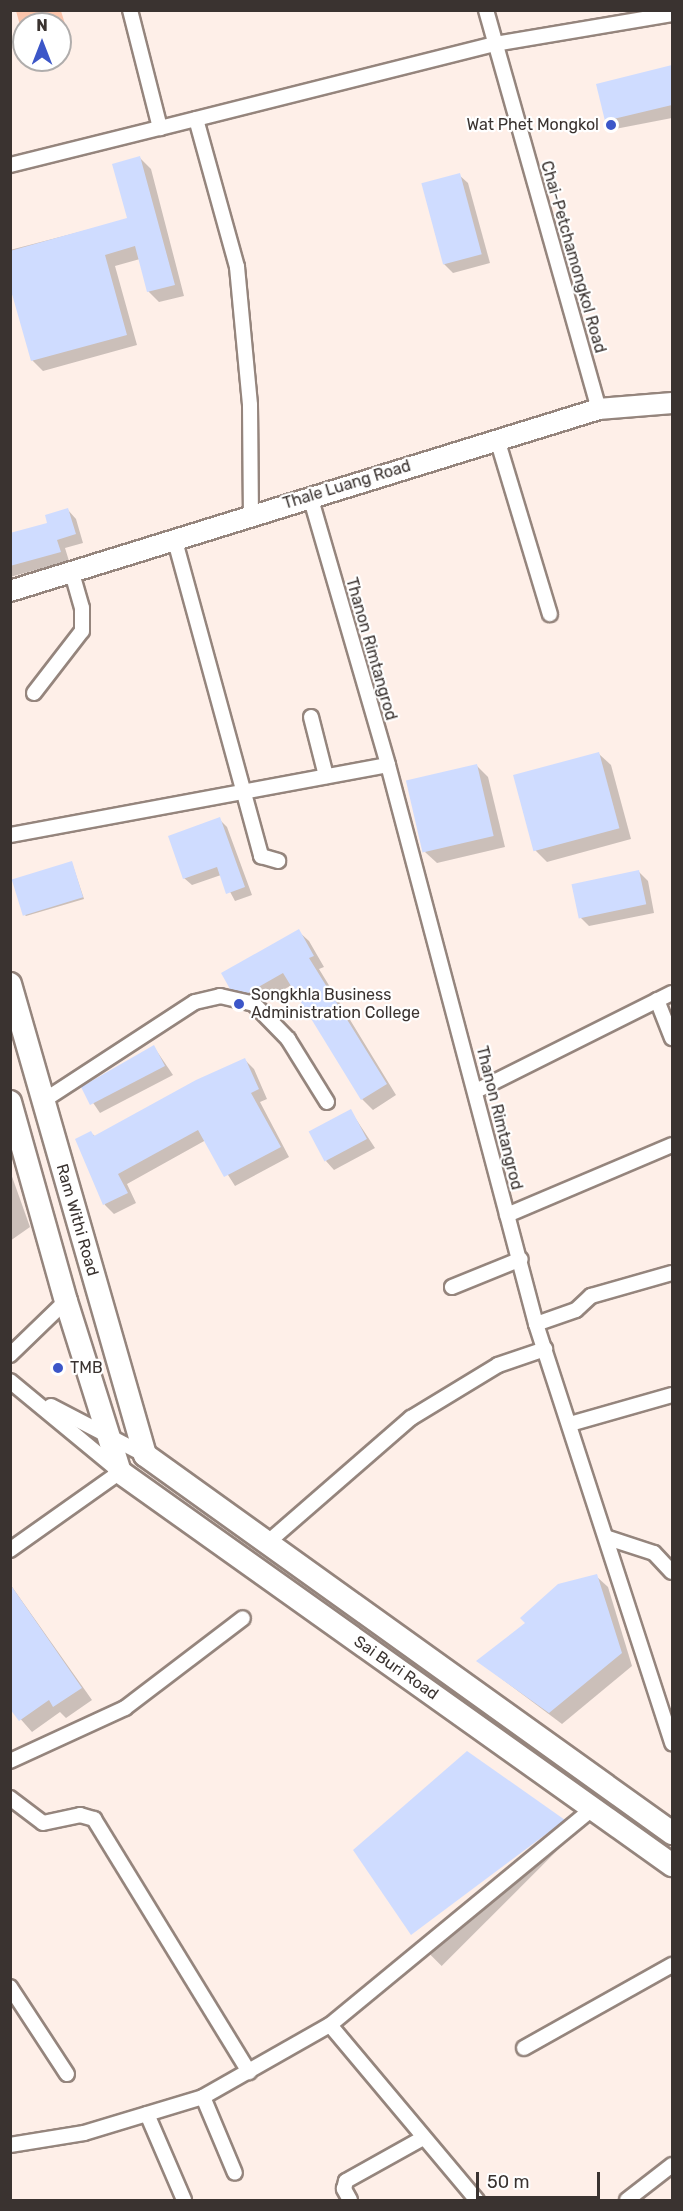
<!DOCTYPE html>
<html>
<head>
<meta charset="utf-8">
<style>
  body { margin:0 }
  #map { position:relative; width:683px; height:2211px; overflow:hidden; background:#feefe8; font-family:Rubik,sans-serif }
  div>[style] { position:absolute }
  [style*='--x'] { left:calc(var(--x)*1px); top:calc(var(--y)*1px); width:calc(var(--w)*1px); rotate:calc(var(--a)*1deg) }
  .green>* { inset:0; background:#fcc5ab }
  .shadow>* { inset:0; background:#0003; transform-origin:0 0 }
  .building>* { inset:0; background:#cfdcff; transform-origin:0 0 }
  .roads { filter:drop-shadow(2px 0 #95857d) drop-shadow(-2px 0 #95857d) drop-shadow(0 2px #95857d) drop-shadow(0 -2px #95857d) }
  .minor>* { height:14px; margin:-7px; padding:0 7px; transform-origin:7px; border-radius:7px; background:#fff }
  .secondary>* { height:20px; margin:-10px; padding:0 10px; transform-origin:10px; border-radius:10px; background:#fff }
  .primary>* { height:22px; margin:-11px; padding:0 11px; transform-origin:11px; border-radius:11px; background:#fff }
  .dots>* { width:16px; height:16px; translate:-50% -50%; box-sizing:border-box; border:3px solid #fff; border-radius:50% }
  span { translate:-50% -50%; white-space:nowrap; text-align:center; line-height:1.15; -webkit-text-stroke:4.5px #fff; paint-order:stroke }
  .poi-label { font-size:16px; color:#3a3330 }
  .right { translate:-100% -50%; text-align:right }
  .left { translate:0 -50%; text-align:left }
  .street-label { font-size:16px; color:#3a3330 }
  .frame { position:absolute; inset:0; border:12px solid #3a3330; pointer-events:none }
  .north { position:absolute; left:12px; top:12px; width:60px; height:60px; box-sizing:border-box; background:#fff; border:2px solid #b0adac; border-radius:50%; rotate:0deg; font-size:16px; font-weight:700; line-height:24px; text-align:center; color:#3a3330 }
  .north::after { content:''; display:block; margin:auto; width:21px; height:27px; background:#3c56c8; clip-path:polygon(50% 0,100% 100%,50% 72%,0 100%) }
  .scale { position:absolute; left:476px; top:2172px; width:124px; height:27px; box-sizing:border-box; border:3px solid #3a3330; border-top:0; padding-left:8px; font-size:18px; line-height:21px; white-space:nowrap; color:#3a3330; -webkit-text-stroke:4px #fff; paint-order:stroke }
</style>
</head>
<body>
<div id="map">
  <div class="green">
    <i style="clip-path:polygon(16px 11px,61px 11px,70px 40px,60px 43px,60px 24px,24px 24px,24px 39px)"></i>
  </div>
  <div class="shadow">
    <i style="clip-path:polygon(672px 67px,672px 118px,615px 129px,606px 120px,598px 85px)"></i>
    <i style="clip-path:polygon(140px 158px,151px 169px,184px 296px,159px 302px,148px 291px,140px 259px,115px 266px,137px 345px,43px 371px,32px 360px,14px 294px,10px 295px,10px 250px,129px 219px)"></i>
    <i style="clip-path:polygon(459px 175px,468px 183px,490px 263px,453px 273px,444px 264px)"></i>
    <i style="clip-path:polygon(68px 510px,76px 519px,83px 543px,65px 548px,69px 561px,10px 577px,10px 535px,49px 524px)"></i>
    <i style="clip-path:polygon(599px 754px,611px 765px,631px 839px,547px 862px,535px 850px)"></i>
    <i style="clip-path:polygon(476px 765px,488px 777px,505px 847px,437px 863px,425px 852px)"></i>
    <i style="clip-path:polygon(219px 819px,227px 827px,252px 895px,235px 901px,221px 875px,192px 885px,184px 878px)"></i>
    <i style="clip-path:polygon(72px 863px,84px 899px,26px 916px,24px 914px)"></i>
    <i style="clip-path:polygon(639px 872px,648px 881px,654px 913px,589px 926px,580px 917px,573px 885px)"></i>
    <i style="clip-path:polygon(298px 931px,309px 941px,324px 967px,319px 969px,396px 1095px,373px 1110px,362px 1099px,292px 985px,259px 1003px,242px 999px,231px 988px)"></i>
    <i style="clip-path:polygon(154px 1047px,173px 1075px,100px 1113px,83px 1088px)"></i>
    <i style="clip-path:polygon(245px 1060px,254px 1069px,267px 1099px,260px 1102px,289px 1157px,235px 1186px,206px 1140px,127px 1184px,136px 1203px,114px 1214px,105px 1205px,77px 1140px,91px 1133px,96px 1137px)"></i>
    <i style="clip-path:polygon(350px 1110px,375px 1148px,334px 1170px,326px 1161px)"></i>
    <i style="clip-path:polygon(10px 1171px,30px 1227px,10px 1241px)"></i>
    <i style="clip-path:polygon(596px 1576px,608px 1587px,632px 1666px,562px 1724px,478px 1661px)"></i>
    <i style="clip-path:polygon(10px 1584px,92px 1700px,66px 1718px,60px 1712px,32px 1732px,10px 1707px)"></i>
    <i style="left:564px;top:1821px;width:16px;height:189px;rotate:45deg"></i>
  </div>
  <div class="building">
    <i style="clip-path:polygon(672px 65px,672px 105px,605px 121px,596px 84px)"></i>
    <i style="clip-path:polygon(140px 156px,175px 285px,147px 292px,135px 246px,105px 255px,127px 335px,31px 361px,10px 287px,10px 251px,127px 218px,112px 164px)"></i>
    <i style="left:460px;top:173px;width:84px;height:40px;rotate:75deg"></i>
    <i style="clip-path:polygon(68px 508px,76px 534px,57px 540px,61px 552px,10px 566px,10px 533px,47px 523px,45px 515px)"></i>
    <i style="left:599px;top:752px;width:79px;height:89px;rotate:75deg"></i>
    <i style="left:477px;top:764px;width:74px;height:73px;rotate:77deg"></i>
    <i style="clip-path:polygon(220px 817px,245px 887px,226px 894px,217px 867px,183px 879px,168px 836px)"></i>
    <i style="left:72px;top:861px;width:38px;height:63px;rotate:73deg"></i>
    <i style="left:639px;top:870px;width:35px;height:69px;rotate:78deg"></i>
    <i style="clip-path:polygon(299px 929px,314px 956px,309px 958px,387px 1084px,361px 1100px,283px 973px,248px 993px,230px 989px,221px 973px)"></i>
    <i style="clip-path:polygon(154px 1045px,165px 1066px,90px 1105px,81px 1087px)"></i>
    <i style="clip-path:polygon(245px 1058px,259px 1089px,251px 1093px,281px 1147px,224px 1177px,198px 1130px,118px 1174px,128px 1193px,103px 1205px,75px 1139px,91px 1131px,94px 1136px,196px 1080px)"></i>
    <i style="left:351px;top:1109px;width:34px;height:48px;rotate:62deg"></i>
    <i style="clip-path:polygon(597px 1574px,622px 1653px,549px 1713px,476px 1661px,525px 1623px,520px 1618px,558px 1584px)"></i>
    <i style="clip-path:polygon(10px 1584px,82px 1688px,53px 1707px,49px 1700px,19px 1721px,10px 1709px)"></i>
    <i style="clip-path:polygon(467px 1751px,565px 1820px,411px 1935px,353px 1850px)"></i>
  </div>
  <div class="roads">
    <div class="minor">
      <i style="--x:130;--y:10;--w:122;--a:75.7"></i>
      <i style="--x:160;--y:128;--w:345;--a:-14.1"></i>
      <i style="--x:495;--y:44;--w:180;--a:-9.6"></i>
      <i style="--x:486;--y:10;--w:415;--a:74.2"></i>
      <i style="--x:196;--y:119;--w:154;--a:74.5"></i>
      <i style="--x:237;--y:267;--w:139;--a:84.6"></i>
      <i style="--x:250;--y:405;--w:111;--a:89.5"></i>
      <i style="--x:10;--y:165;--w:154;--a:-13.9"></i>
      <i style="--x:497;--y:439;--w:183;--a:73.2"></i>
      <i style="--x:310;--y:496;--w:280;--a:73.8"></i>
      <i style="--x:388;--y:765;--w:578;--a:75.17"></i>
      <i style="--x:536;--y:1324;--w:441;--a:72"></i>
      <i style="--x:175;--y:541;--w:327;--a:74.7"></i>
      <i style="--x:261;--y:856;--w:18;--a:16"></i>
      <i style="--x:34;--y:693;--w:78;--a:-52.3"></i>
      <i style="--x:82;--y:631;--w:23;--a:-90"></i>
      <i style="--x:82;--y:608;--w:36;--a:-106"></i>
      <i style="--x:311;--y:717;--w:61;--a:75.7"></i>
      <i style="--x:10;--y:835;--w:384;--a:-10.5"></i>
      <i style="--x:657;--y:1000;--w:41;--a:68.5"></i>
      <i style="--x:476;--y:1091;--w:219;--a:-26.6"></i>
      <i style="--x:43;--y:1101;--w:181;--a:-33.1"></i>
      <i style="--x:195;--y:1002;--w:26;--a:-13"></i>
      <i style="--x:220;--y:996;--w:35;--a:13"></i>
      <i style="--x:254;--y:1004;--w:49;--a:45.8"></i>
      <i style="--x:288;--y:1039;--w:74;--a:58.2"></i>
      <i style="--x:507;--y:1215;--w:179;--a:-23"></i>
      <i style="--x:452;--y:1287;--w:74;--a:-22.1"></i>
      <i style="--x:536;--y:1324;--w:42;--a:-19.3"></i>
      <i style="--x:576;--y:1310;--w:21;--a:-43"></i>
      <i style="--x:591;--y:1296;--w:84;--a:-15.9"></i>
      <i style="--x:10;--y:1355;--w:78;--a:-44"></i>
      <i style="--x:10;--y:1381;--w:143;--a:39.6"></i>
      <i style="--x:120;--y:1472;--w:135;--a:144.7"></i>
      <i style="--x:51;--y:1406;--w:106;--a:27.5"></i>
      <i style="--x:570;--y:1424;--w:106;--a:-15.9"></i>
      <i style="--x:608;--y:1538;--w:48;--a:18.1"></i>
      <i style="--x:654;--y:1553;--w:26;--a:47"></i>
      <i style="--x:267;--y:1543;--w:191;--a:-41"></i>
      <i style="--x:411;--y:1418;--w:102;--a:-31.3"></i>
      <i style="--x:498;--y:1365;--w:50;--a:-18.8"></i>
      <i style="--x:10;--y:1761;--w:127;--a:-24.7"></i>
      <i style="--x:125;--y:1708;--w:148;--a:-37.3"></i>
      <i style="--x:10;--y:1798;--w:41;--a:37.1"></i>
      <i style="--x:43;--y:1823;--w:38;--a:-12"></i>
      <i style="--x:80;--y:1815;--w:15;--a:16"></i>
      <i style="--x:94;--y:1819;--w:297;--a:58.5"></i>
      <i style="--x:10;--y:1987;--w:104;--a:56.8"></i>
      <i style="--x:330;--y:2025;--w:229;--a:50"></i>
      <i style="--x:524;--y:2048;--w:170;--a:-29.3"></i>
      <i style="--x:203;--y:2097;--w:82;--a:67.2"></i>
      <i style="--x:147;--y:2114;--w:94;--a:66.7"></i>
      <i style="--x:10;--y:2145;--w:75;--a:-9.2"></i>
      <i style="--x:84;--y:2133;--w:124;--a:-16.8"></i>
      <i style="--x:203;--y:2097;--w:146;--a:-29.6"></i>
      <i style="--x:330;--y:2025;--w:341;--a:-39.5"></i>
      <i style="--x:350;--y:2200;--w:13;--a:-119"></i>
      <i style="--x:344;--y:2189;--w:8;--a:-76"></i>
      <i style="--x:346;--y:2181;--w:88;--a:-29.2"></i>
      <i style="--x:627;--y:2200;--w:57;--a:-37.9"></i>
    </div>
    <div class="secondary">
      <i style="--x:10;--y:591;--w:616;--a:-17.17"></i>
      <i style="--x:599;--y:409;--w:73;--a:-4.7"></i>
    </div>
    <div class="primary">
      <i style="--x:10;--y:984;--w:490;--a:74"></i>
      <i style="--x:10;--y:1102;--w:207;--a:74.3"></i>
      <i style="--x:66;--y:1301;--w:179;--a:72.5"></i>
      <i style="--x:145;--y:1455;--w:649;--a:35.65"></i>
      <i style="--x:120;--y:1472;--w:678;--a:35.45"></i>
    </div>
  </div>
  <div class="dots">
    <i style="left:611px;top:125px;background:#3c56c8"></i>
    <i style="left:239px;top:1004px;background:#3c56c8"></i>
    <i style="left:58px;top:1368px;background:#3c56c8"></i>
  </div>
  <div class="poi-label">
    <span class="right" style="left:599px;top:125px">Wat Phet Mongkol</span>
    <span class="left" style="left:251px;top:1004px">Songkhla Business<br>Administration College</span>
    <span class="left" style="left:70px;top:1368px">TMB</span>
  </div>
  <div class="street-label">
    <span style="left:573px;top:257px;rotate:74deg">Chai-Petchamongkol Road</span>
    <span style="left:347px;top:485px;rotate:-17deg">Thale Luang Road</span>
    <span style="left:371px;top:649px;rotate:74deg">Thanon Rimtangrod</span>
    <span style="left:499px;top:1118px;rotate:76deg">Thanon Rimtangrod</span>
    <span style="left:77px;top:1220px;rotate:74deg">Ram Withi Road</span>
    <span style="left:396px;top:1668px;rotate:35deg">Sai Buri Road</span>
  </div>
  <div class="frame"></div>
  <div class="north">N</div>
  <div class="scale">50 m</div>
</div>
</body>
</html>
